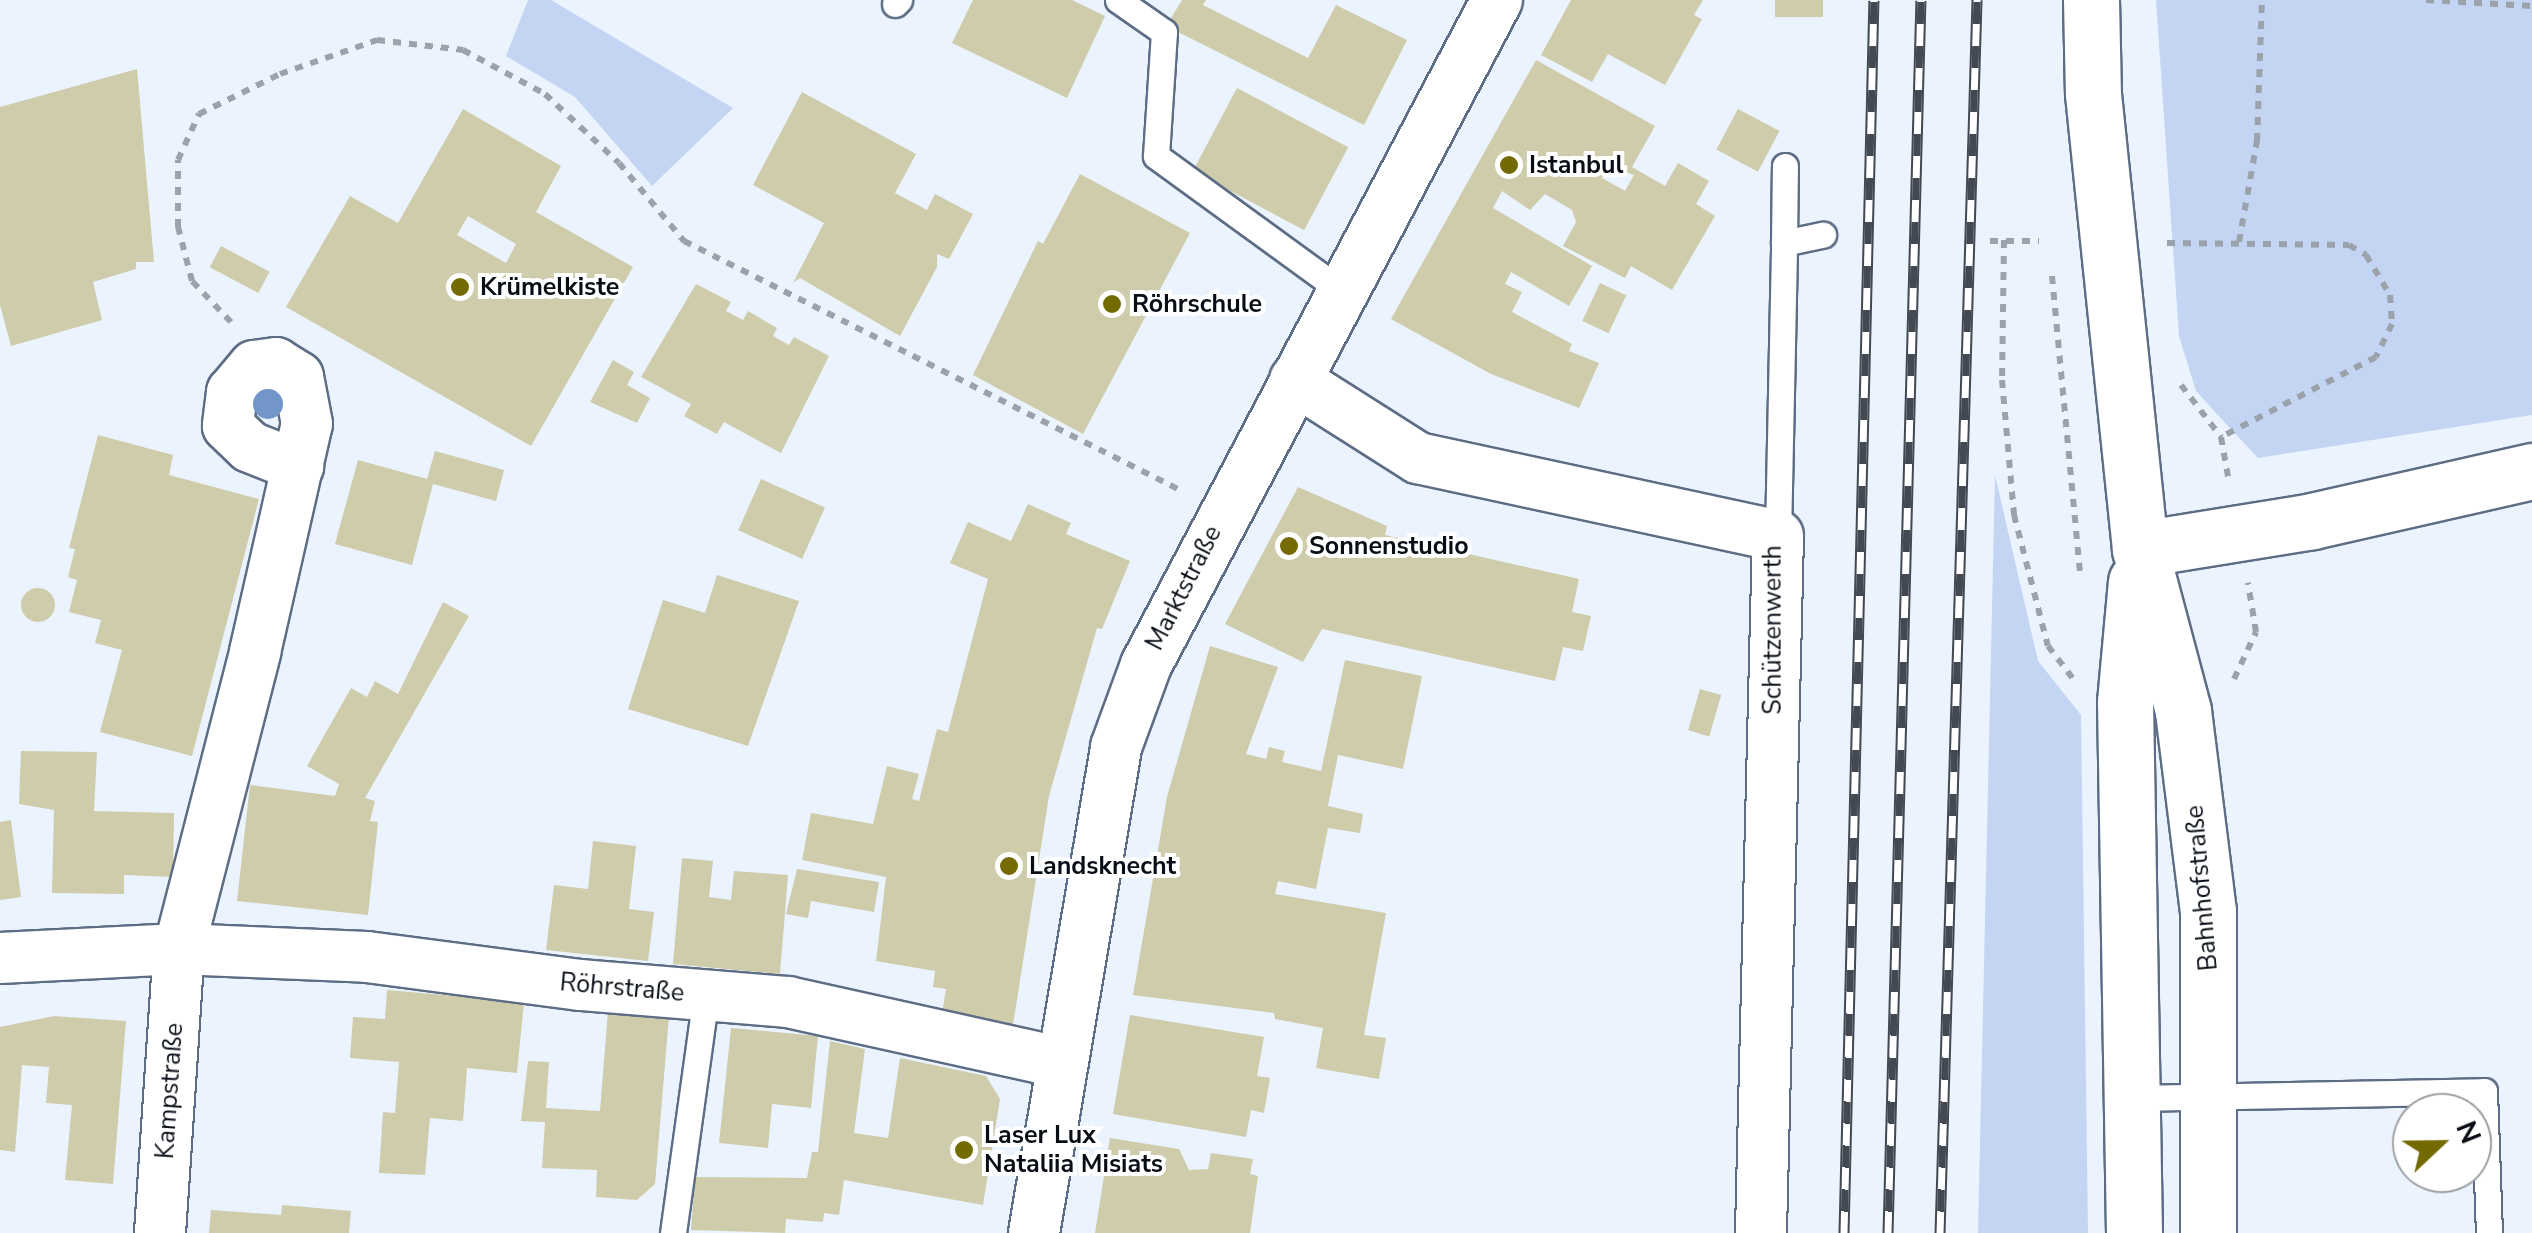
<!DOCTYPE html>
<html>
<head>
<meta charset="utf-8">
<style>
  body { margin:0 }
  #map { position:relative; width:2532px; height:1233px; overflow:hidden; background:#ebf3fe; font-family:"Nunito Sans",sans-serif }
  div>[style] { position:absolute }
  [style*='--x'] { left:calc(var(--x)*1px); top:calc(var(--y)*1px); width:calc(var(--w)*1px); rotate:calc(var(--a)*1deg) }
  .green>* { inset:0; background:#c3d5f2 }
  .building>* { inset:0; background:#ceccab; transform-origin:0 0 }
  .round { border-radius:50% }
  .path>* { height:6px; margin-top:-3px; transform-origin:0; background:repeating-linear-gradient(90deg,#9ba2ac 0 8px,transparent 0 16px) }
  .roads { filter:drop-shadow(2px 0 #5d6d85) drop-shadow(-2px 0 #5d6d85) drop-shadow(0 2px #5d6d85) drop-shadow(0 -2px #5d6d85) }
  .lane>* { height:25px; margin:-12.5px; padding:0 12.5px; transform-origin:12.5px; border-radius:12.5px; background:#fff }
  .street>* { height:50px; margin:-25px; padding:0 25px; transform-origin:25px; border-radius:25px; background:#fff }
  .secondary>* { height:55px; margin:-27.5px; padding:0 27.5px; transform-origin:27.5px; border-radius:27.5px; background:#fff }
  .rail>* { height:11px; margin-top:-5.5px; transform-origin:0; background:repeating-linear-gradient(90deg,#fff 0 22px,#434952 0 44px); box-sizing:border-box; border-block:2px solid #434952 }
  .trees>* { width:30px; height:30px; margin:-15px; border-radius:50%; background:#7296ca }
  .dots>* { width:28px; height:28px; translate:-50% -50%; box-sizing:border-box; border:5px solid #fff; border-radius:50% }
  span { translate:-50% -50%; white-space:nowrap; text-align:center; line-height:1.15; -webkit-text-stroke:8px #fff; paint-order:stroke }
  .poi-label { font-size:25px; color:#080d16; font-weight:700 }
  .left { translate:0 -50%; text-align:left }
  .street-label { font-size:25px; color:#080d16 }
  .north { position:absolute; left:2392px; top:1093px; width:100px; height:100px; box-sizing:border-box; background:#fff; border:2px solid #9c9ea2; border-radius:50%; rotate:68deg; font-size:28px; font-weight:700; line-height:40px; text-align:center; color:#080d16 }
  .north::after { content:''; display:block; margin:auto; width:35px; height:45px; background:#746a02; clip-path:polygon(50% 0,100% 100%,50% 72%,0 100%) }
</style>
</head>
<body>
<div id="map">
  <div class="green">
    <i style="clip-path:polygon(528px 0,551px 0,733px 108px,652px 186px,575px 97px,506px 56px)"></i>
    <i style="clip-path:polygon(2156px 0,2532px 0,2532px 415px,2258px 458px,2215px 412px,2196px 391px,2179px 336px)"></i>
    <i style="clip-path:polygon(1995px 475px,2038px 661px,2081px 715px,2088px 1233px,1978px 1233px)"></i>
  </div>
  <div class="building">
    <i style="clip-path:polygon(973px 0,1072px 0,1105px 16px,1067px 98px,952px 43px)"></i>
    <i style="clip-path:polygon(1182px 0,1206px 0,1203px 5px,1308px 58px,1336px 5px,1407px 40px,1364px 125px,1166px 26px)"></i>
    <i style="clip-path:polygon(1571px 0,1703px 0,1694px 15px,1702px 19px,1665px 85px,1608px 54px,1592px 82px,1541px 55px)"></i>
    <i style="left:1775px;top:0;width:48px;height:17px"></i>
    <i style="clip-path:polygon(evenodd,1536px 60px,1655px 126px,1632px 167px,1665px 186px,1678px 163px,1709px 181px,1696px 204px,1715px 216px,1672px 290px,1631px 266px,1625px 278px,1563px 246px,1576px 222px,1572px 210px,1545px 194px,1530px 210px,1502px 191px,1493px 208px,1592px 266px,1569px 306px,1511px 272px,1505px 284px,1522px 292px,1512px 312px,1572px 344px,1569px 351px,1599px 363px,1579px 408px,1491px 374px,1391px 319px,1536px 60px,1610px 166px,1634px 175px,1625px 191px,1602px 178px,1610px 166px)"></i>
    <i style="clip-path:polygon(137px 69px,154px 262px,136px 262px,136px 269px,93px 282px,102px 320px,11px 346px,0 305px,0 107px)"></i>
    <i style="left:1237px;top:88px;width:126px;height:94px;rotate:28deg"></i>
    <i style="clip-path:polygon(802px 92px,916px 154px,895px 193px,927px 210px,935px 194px,973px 214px,949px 259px,937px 254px,937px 267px,900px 336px,800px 278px,793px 283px,824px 223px,753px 185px)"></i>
    <i style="clip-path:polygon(evenodd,463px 109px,561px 166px,536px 212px,633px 267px,531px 446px,286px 307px,350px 196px,398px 223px,463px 109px,468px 216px,516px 244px,506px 263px,457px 235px,468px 216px)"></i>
    <i style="left:1738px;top:109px;width:47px;height:46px;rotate:28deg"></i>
    <i style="clip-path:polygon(1080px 174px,1190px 233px,1083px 434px,973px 375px,1038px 241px,1043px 244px)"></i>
    <i style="left:221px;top:246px;width:55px;height:24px;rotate:28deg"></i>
    <i style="left:1600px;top:283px;width:29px;height:42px;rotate:25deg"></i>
    <i style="clip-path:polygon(696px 284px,731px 302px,726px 311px,743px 320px,748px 311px,777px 328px,773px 336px,789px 345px,794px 337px,829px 356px,781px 453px,724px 422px,717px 434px,704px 427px,684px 416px,691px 404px,641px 377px)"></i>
    <i style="clip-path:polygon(613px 360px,634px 372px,627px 385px,650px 398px,637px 423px,590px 402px)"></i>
    <i style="clip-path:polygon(98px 435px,173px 455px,169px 475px,259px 499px,192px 756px,100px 732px,122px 650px,95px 643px,101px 620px,69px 612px,77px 580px,68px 577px,75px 549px,69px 548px)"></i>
    <i style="clip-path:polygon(435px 451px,504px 470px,496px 501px,433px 484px,412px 565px,335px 544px,358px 460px,427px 479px)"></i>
    <i style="left:761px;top:479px;width:70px;height:56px;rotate:24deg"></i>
    <i style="clip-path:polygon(1298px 487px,1387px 526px,1385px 535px,1579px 579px,1572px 612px,1591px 616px,1583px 651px,1563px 647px,1555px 681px,1322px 629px,1303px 662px,1225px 624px)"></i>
    <i style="clip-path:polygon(1028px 504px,1071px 523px,1066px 534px,1130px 561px,1102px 629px,1097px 628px,1049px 796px,1013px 1025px,942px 1014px,946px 989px,933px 987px,935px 971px,876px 961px,886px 877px,802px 860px,811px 813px,873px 824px,887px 766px,919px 774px,912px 799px,919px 801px,937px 729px,948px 732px,988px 579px,950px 563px,968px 522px,1011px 541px)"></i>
    <i style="clip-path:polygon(717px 575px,799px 601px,748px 746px,628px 709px,663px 600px,705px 613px)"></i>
    <i class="round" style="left:21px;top:588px;width:34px;height:34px"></i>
    <i style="clip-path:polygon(443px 602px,469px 616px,365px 798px,375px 801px,370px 821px,378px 822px,368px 915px,237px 901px,250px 785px,335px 796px,339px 784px,307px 766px,351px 688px,367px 697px,375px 681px,398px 694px)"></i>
    <i style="clip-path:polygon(1210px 646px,1278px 667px,1246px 754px,1266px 759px,1269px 747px,1285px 751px,1282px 762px,1321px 771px,1345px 660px,1422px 676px,1403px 769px,1338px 755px,1328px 806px,1363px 814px,1360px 833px,1328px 828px,1316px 889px,1278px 881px,1275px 894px,1386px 913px,1364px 1035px,1386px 1038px,1379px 1079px,1316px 1068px,1323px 1028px,1275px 1019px,1274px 1013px,1133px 995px,1167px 797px)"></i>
    <i style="left:1700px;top:689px;width:22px;height:43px;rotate:16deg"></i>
    <i style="clip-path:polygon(21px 751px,97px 752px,94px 811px,174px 813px,173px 877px,124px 875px,124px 894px,52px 893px,54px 810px,19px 804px)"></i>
    <i style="clip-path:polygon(11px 820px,21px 897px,0 900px,0 822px)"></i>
    <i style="clip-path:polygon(593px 841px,636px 846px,629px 909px,654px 912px,648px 961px,546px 950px,554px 885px,588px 889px)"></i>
    <i style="clip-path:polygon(682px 858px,713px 861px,709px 897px,731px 900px,734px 871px,788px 875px,780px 974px,673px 964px)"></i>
    <i style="clip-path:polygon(797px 869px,879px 882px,874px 912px,811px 901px,808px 918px,786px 914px)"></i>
    <i style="clip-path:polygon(387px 990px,524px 1002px,517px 1073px,467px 1068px,463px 1121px,430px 1118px,425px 1175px,379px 1173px,383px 1112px,395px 1113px,399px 1062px,350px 1058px,353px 1017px,385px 1019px)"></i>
    <i style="clip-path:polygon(608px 1011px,669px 1016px,655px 1184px,637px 1200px,596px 1197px,597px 1170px,542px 1168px,545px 1122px,521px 1121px,528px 1061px,549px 1062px,546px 1108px,600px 1111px)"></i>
    <i style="clip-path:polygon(1130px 1015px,1264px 1037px,1257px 1076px,1270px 1078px,1264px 1113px,1251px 1110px,1246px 1137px,1113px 1114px)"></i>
    <i style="clip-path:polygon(54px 1016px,126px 1021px,113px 1184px,65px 1180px,72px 1105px,46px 1103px,49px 1067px,22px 1065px,15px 1152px,0 1150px,0 1027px)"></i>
    <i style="clip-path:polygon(731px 1028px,818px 1036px,811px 1108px,772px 1104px,768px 1148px,719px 1143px)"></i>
    <i style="clip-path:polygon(830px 1041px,865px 1049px,854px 1133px,888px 1138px,900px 1058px,986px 1076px,1000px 1099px,983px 1205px,844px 1180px,839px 1215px,824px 1213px,823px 1222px,786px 1219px,785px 1233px,691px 1230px,695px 1177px,807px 1178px,812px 1152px,818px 1152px)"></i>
    <i style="clip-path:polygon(1110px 1138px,1179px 1149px,1189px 1170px,1208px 1169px,1211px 1153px,1253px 1159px,1250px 1174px,1258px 1176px,1250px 1233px,1095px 1233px)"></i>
    <i style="clip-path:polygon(282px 1205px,351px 1211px,349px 1233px,209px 1233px,211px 1210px,281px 1215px)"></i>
  </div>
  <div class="path">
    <i style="--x:2426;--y:0;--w:106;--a:3.2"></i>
    <i style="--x:2004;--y:240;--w:140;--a:90.8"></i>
    <i style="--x:2002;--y:380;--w:136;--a:84.9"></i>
    <i style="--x:2014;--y:515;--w:135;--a:75.5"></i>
    <i style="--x:2048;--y:646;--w:43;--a:52.6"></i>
    <i style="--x:1990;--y:241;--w:49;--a:0"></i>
    <i style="--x:2239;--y:242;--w:103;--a:-79.9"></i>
    <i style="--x:2257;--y:141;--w:141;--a:-88"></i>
    <i style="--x:2167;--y:243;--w:182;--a:0.6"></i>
    <i style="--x:2349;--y:245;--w:20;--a:30"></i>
    <i style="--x:2366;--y:255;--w:47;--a:59"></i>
    <i style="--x:2390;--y:295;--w:29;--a:86"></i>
    <i style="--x:2392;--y:324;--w:37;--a:116"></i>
    <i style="--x:2376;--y:357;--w:174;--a:152.7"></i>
    <i style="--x:2052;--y:276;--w:297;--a:84.6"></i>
    <i style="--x:231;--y:322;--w:57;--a:-133.6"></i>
    <i style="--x:192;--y:281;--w:56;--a:-104.5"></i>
    <i style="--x:178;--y:227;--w:67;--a:-90"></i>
    <i style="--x:178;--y:160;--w:51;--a:-65.5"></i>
    <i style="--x:199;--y:114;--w:90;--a:-26.3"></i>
    <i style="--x:280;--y:74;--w:103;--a:-19.3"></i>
    <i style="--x:377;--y:40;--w:87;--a:6.6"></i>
    <i style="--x:463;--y:50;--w:93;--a:28.2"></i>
    <i style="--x:545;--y:94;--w:101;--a:43"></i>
    <i style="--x:619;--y:163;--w:102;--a:50.2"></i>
    <i style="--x:684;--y:241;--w:557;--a:26.66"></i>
    <i style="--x:2181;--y:385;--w:66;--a:52.4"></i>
    <i style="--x:2221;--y:437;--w:46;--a:79.9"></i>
    <i style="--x:2234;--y:679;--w:52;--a:-64.9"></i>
    <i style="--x:2256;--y:632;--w:50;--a:-99.3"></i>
  </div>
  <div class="roads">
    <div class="lane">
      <i style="--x:1118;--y:0;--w:56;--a:34.8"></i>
      <i style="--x:1164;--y:32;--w:124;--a:93.7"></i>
      <i style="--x:1156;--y:156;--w:230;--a:36"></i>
      <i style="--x:895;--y:4;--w:6;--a:-45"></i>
      <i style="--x:1784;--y:243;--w:77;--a:-89.3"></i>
      <i style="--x:1778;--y:536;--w:293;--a:-88.8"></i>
      <i style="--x:1784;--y:243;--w:40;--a:-12"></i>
      <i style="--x:2133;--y:1098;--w:351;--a:-1.1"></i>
      <i style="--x:2484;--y:1091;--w:142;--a:88"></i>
      <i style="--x:673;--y:1233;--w:239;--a:-82.1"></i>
    </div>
    <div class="street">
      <i style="--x:1295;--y:380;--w:146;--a:32.4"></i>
      <i style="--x:1418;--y:458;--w:368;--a:12.2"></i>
      <i style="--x:1778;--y:536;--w:697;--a:91.4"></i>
      <i style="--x:0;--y:958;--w:179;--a:-2.9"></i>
      <i style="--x:179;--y:949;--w:188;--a:2.4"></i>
      <i style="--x:367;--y:957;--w:215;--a:7.5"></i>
      <i style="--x:580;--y:985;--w:209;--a:4.7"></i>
      <i style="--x:788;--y:1002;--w:278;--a:12.5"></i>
      <i style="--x:160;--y:1233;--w:285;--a:-86.2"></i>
      <i style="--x:179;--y:949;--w:307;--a:-75.6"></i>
      <i style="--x:255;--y:652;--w:234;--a:-77.2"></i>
      <i style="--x:307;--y:424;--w:48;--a:-100.8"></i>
      <i style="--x:298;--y:377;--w:26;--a:-148"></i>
      <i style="--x:276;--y:363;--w:22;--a:172"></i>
      <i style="--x:254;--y:366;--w:34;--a:130"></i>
      <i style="--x:232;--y:392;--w:34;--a:97"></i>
      <i style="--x:228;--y:426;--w:30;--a:44"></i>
      <i style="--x:250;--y:447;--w:52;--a:21.6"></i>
      <i style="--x:1034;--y:1233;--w:493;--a:-80.4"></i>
      <i style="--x:1116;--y:747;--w:87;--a:-69.9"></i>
      <i style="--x:1146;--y:665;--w:752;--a:-62.17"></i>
    </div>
    <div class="secondary">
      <i style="--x:2091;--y:0;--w:94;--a:88.8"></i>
      <i style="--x:2093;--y:94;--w:457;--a:84.1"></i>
      <i style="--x:2140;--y:549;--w:168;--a:75.1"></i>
      <i style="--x:2183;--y:711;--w:202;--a:82.9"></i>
      <i style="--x:2208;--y:911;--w:322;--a:90"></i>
      <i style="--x:2140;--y:549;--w:174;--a:-9.2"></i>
      <i style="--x:2312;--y:521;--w:226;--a:-12.8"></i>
      <i style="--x:2134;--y:1233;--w:531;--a:-90.97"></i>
      <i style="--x:2125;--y:702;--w:121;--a:-84.8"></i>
    </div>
  </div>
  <div class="rail">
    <i style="--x:1844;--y:1233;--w:1233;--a:-88.61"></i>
    <i style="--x:1888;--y:1233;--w:1233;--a:-88.47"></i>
    <i style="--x:1940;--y:1233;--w:1234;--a:-88.28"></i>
  </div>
  <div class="trees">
    <i style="left:268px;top:404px"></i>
  </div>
  <div class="dots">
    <i style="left:1509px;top:165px;background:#746a02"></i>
    <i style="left:460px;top:287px;background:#746a02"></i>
    <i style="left:1112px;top:304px;background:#746a02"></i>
    <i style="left:1289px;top:546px;background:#746a02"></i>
    <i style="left:1009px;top:866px;background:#746a02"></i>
    <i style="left:964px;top:1150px;background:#746a02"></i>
  </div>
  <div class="poi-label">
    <span class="left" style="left:1529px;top:165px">Istanbul</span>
    <span class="left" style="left:480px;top:287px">Krümelkiste</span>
    <span class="left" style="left:1132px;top:304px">Röhrschule</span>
    <span class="left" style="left:1309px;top:546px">Sonnenstudio</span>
    <span class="left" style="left:1029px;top:866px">Landsknecht</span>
    <span class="left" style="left:984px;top:1150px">Laser Lux<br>Nataliia Misiats</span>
  </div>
  <div class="street-label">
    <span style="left:1184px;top:588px;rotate:-63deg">Marktstraße</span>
    <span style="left:1773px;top:630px;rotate:-90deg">Schützenwerth</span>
    <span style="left:2202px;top:888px;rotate:-95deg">Bahnhofstraße</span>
    <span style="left:622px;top:988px;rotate:5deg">Röhrstraße</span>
    <span style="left:170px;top:1091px;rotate:-86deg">Kampstraße</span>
  </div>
  <div class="north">N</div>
</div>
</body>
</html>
